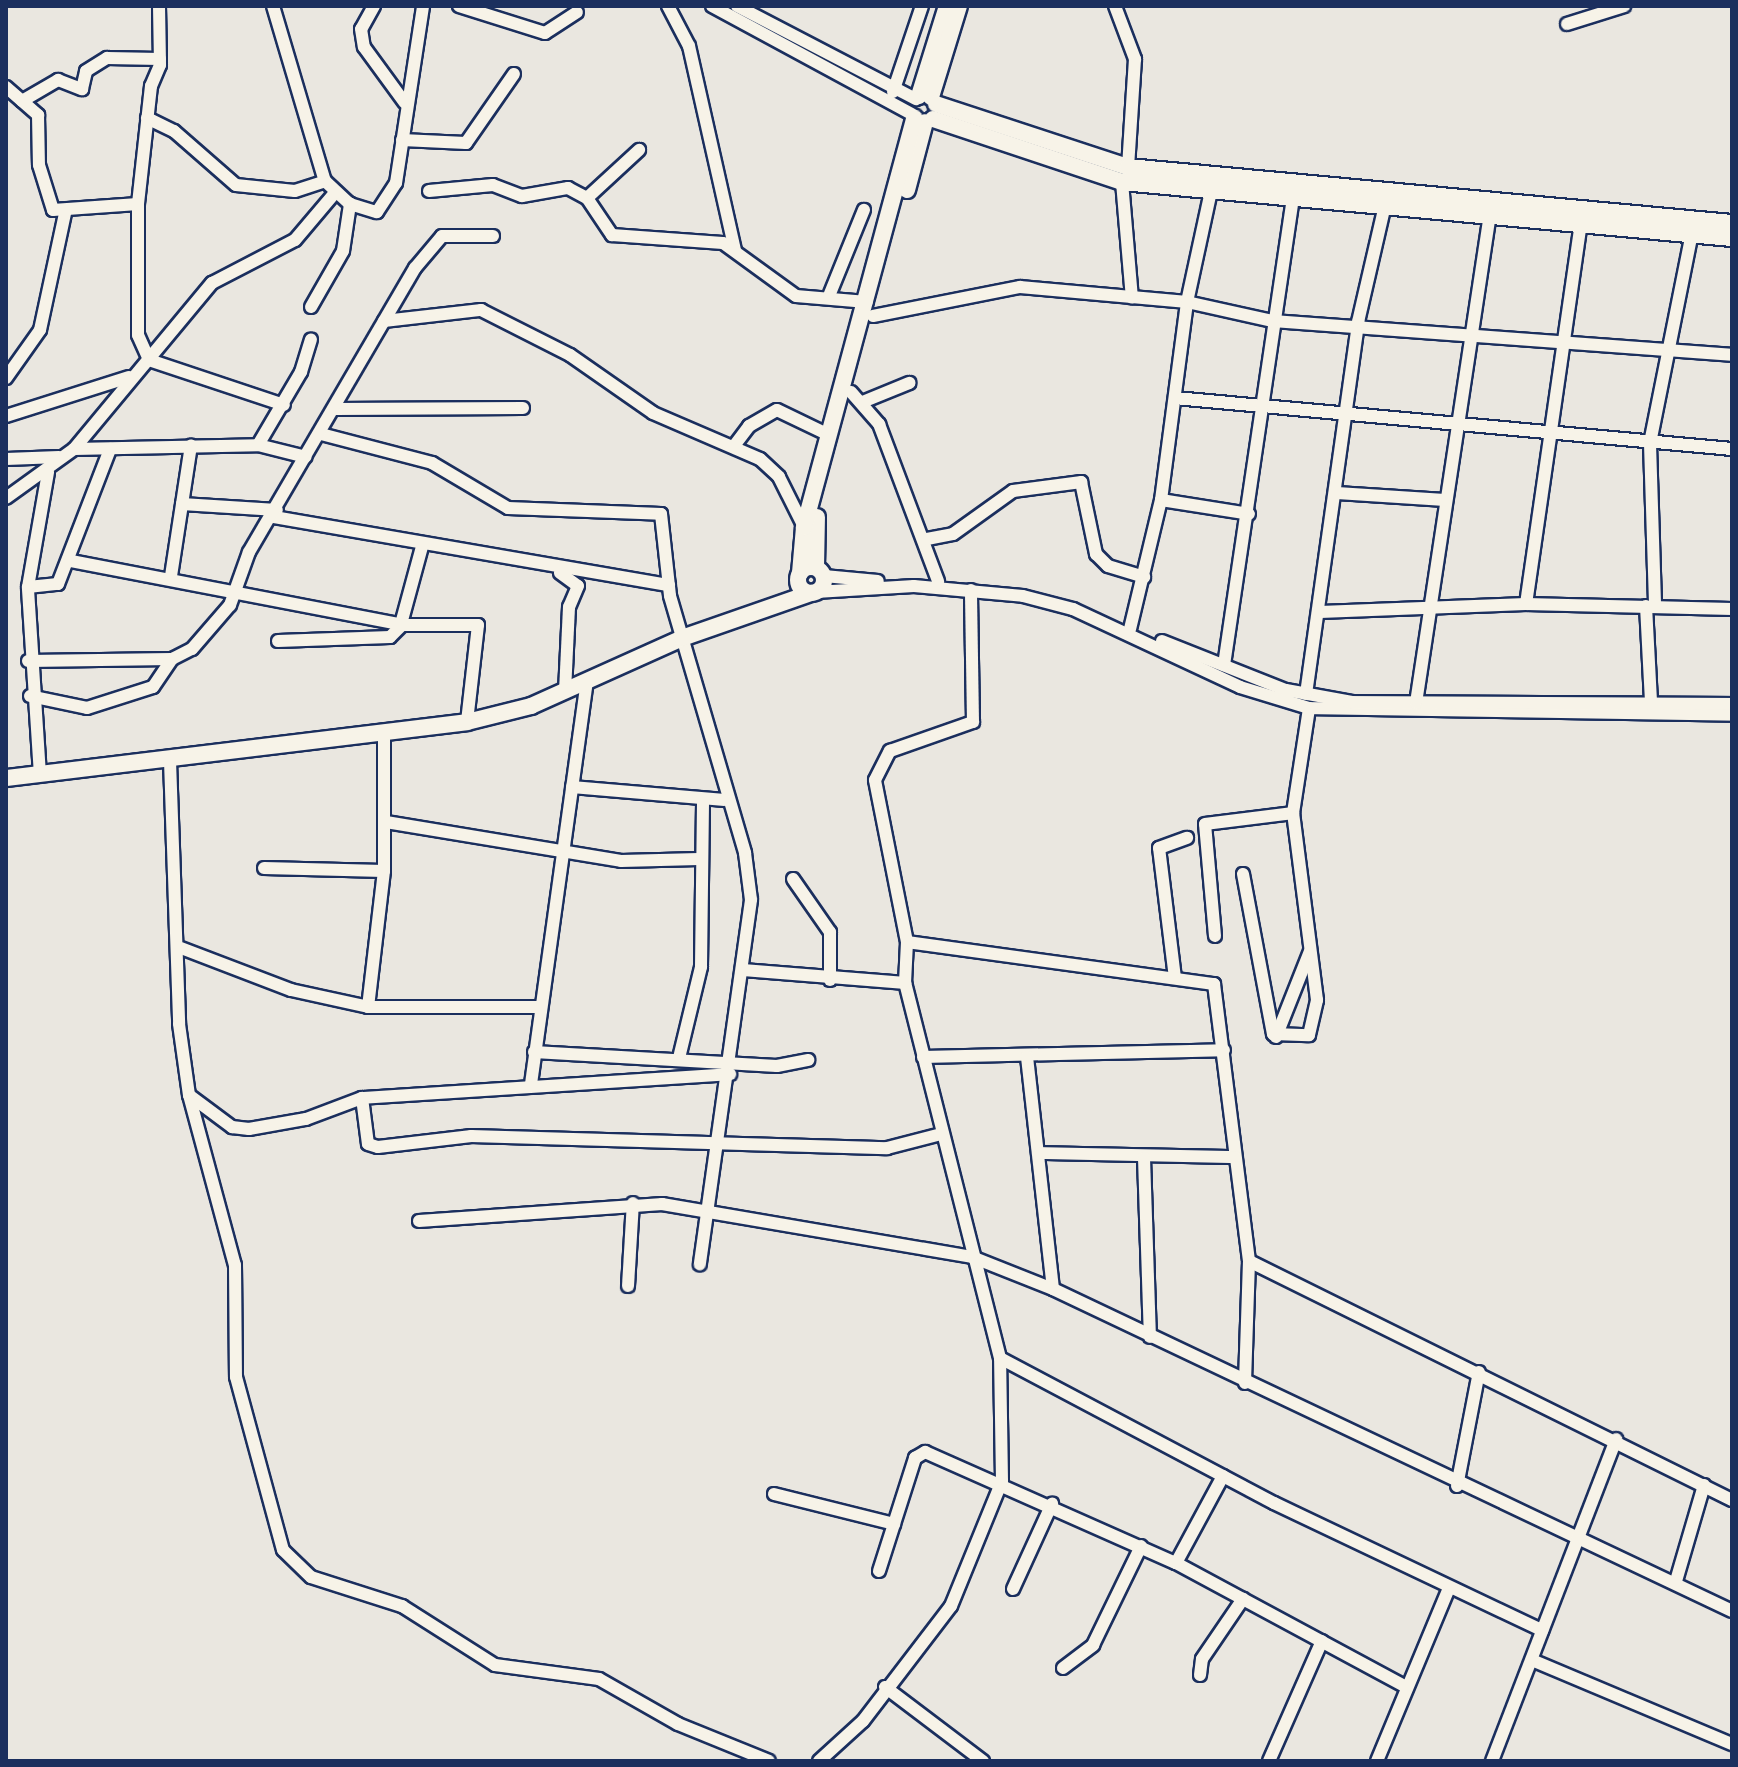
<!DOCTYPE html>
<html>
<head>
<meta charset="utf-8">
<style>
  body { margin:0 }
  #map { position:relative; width:1738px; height:1767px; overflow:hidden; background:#eae7e0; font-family:"Indie Flower",sans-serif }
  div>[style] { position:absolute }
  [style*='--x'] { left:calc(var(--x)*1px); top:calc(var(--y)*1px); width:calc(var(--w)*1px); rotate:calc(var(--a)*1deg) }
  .roads { filter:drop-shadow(2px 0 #1b2f5e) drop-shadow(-2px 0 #1b2f5e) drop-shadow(0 2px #1b2f5e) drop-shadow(0 -2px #1b2f5e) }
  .minor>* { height:12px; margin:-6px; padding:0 6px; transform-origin:6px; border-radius:6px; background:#f7f3e8 }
  .major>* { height:16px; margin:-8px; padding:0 8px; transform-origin:8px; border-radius:8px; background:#f7f3e8 }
  .major>.ring { margin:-8px; padding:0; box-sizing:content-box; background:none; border:16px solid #f7f3e8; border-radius:50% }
  span { translate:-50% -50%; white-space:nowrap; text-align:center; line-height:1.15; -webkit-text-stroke:6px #f7f3e8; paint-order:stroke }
  .frame { position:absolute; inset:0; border:8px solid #1b2f5e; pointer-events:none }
</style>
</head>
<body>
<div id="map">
  <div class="roads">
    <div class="minor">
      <i style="--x:159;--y:6;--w:59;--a:89"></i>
      <i style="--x:160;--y:65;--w:23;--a:113"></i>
      <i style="--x:151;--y:86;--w:119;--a:96.3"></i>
      <i style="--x:138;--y:204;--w:131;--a:90"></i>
      <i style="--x:138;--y:335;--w:27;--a:66"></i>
      <i style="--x:149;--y:360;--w:142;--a:18.4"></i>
      <i style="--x:273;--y:6;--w:183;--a:73.5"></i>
      <i style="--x:325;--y:181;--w:34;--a:43"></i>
      <i style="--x:350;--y:204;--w:28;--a:17"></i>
      <i style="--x:377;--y:212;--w:35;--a:-57"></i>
      <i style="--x:396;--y:183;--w:179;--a:-81.3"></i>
      <i style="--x:374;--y:6;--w:26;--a:119"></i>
      <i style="--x:361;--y:29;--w:18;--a:81"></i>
      <i style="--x:364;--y:47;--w:69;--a:53.8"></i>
      <i style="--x:459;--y:6;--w:90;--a:17.4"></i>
      <i style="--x:545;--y:33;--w:38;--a:-33"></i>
      <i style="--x:668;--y:6;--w:45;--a:62.3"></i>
      <i style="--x:689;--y:46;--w:209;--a:77.3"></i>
      <i style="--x:712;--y:6;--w:227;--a:28.4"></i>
      <i style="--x:737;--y:6;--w:202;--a:27.5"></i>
      <i style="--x:1115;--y:6;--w:57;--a:69.3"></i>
      <i style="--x:1135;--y:59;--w:108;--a:93.7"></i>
      <i style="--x:1567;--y:24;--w:60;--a:-17.5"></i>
      <i style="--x:6;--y:87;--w:43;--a:41.2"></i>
      <i style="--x:38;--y:115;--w:50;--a:88.9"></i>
      <i style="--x:39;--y:165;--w:47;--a:72.7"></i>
      <i style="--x:53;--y:210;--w:85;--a:-4"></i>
      <i style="--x:893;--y:92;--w:91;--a:-71.4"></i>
      <i style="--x:22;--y:101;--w:42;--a:-30.3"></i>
      <i style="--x:58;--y:80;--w:26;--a:21"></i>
      <i style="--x:82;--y:89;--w:18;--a:-77"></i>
      <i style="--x:86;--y:71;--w:25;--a:-32"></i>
      <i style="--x:107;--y:58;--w:53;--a:1.1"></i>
      <i style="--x:147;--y:118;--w:30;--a:26"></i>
      <i style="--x:174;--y:131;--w:82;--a:41.1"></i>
      <i style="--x:236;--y:185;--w:59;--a:5.8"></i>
      <i style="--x:295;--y:191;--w:32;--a:-18"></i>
      <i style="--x:402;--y:140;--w:64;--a:2.7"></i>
      <i style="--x:466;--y:143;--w:84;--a:-55.2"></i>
      <i style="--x:1122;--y:182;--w:116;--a:85.1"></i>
      <i style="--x:429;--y:191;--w:64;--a:-5.4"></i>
      <i style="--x:493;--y:185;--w:31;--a:21"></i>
      <i style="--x:522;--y:196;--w:47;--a:-9.9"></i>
      <i style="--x:568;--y:188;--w:21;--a:28"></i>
      <i style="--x:587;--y:198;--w:45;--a:56"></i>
      <i style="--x:612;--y:235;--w:111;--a:4.1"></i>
      <i style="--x:723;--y:243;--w:90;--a:36"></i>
      <i style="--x:796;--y:296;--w:71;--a:4.8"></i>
      <i style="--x:587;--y:198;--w:71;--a:-42.7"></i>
      <i style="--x:829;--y:296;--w:93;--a:-67.9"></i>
      <i style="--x:311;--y:307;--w:64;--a:-60.3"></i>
      <i style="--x:343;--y:251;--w:48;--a:-81.5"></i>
      <i style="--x:873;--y:316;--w:150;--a:-11.2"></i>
      <i style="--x:1020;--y:287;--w:168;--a:5.1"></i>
      <i style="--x:1187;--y:302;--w:87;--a:12.6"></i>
      <i style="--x:1272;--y:321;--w:461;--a:4.2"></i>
      <i style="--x:384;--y:321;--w:98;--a:-6.5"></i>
      <i style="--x:481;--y:310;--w:100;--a:26.8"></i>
      <i style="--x:570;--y:355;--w:101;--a:34.9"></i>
      <i style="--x:653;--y:413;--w:116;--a:23.3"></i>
      <i style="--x:760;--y:459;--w:26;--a:43"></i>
      <i style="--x:779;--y:477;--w:56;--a:63.4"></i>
      <i style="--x:6;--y:378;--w:59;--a:-54.7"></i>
      <i style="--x:40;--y:330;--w:120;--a:-77.9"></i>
      <i style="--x:851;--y:392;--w:43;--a:48.8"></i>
      <i style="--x:879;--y:424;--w:168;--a:69.4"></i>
      <i style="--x:1175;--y:398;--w:559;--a:5.23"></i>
      <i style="--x:865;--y:401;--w:48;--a:-22.2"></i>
      <i style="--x:335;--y:409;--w:188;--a:-0.3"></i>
      <i style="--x:6;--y:416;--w:129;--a:-17.6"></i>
      <i style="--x:321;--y:434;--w:115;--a:14.6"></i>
      <i style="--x:432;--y:463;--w:88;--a:30.6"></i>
      <i style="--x:508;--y:508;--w:153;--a:2.2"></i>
      <i style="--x:661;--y:514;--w:82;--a:83.7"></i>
      <i style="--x:670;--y:596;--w:268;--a:73.7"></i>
      <i style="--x:745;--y:853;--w:47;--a:82.7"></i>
      <i style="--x:751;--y:900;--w:368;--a:98"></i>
      <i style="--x:258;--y:445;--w:85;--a:-59.5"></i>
      <i style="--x:301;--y:372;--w:34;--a:-73"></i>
      <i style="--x:734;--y:446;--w:25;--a:-53"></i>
      <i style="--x:749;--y:426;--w:32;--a:-30"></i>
      <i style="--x:777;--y:410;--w:58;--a:25.7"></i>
      <i style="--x:74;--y:449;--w:184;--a:-1.2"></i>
      <i style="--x:258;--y:445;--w:49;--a:14"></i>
      <i style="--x:6;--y:459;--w:53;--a:-2.2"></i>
      <i style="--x:1337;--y:493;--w:108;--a:3.7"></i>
      <i style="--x:6;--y:498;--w:84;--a:-35.8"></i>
      <i style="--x:74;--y:449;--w:216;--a:-50.3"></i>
      <i style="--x:212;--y:283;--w:93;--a:-27.4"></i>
      <i style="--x:295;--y:240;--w:60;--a:-49.7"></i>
      <i style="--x:1161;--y:500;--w:89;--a:9"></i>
      <i style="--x:182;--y:504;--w:95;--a:3.6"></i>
      <i style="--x:274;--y:517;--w:401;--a:9.8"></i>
      <i style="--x:927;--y:539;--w:26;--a:-11"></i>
      <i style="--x:953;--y:534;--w:74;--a:-35.6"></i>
      <i style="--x:1013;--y:491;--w:69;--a:-7.5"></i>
      <i style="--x:1081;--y:482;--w:74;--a:78.2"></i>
      <i style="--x:1096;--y:554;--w:17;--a:45"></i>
      <i style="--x:1108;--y:566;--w:38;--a:17"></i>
      <i style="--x:71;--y:561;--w:337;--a:10.9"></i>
      <i style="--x:402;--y:625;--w:76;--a:0"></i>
      <i style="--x:478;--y:625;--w:98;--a:96.5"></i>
      <i style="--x:560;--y:573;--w:22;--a:36"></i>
      <i style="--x:578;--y:586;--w:23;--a:113"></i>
      <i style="--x:569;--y:607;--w:85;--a:92.7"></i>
      <i style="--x:171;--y:576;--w:132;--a:-81.3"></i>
      <i style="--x:824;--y:576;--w:54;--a:5.3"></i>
      <i style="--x:28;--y:587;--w:30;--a:-6"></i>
      <i style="--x:58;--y:584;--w:145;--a:-68.9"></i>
      <i style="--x:816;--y:592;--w:98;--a:-3.5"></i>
      <i style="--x:914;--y:586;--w:109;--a:5.2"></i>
      <i style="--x:1023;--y:596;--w:52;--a:14.6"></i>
      <i style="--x:1073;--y:609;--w:184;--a:25"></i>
      <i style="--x:1240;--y:687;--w:72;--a:16.9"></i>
      <i style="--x:1309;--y:708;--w:423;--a:0.9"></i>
      <i style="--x:1655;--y:603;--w:160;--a:-91.8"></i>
      <i style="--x:1650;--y:443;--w:214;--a:-78.7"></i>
      <i style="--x:1526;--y:604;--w:386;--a:-81.8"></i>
      <i style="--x:1646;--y:606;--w:97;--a:87"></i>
      <i style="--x:1320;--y:612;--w:206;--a:-2.2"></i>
      <i style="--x:1526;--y:604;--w:206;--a:1.4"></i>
      <i style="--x:401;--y:624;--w:84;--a:-74.8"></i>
      <i style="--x:1130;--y:629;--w:133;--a:-76.5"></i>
      <i style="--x:1161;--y:500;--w:200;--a:-82.5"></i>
      <i style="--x:1187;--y:302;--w:114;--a:-77.8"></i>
      <i style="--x:278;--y:641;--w:112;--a:-2"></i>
      <i style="--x:390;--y:637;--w:17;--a:-45"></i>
      <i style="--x:1162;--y:641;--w:133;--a:21.6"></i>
      <i style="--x:1286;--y:690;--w:67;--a:10.3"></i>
      <i style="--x:1352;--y:702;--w:380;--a:0.3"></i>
      <i style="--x:28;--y:661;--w:144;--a:-0.8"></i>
      <i style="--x:1224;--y:665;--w:472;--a:-81.6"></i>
      <i style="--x:1306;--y:694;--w:376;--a:-82"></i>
      <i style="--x:1358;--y:322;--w:120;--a:-77"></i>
      <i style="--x:30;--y:696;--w:58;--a:11.9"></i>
      <i style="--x:87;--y:708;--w:69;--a:-17.7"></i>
      <i style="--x:153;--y:687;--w:34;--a:-56"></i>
      <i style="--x:172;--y:659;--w:22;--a:-27"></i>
      <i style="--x:192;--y:649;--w:58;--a:-49.2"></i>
      <i style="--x:230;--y:605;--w:56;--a:-70.3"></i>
      <i style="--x:249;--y:552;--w:329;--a:-59.7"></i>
      <i style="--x:415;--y:268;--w:42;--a:-49.8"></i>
      <i style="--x:442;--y:236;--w:51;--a:0"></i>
      <i style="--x:1416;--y:703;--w:495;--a:-81.4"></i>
      <i style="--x:170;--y:761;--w:263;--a:88"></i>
      <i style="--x:179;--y:1024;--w:72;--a:82"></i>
      <i style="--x:189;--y:1095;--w:176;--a:74.9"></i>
      <i style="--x:235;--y:1265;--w:112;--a:89.5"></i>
      <i style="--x:236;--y:1377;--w:179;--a:74.8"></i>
      <i style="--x:283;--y:1550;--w:39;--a:44"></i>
      <i style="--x:311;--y:1577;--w:96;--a:17.7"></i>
      <i style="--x:402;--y:1606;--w:110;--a:32.4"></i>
      <i style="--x:495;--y:1665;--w:105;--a:7.7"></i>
      <i style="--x:599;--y:1679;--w:91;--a:29.7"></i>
      <i style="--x:678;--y:1724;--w:98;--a:22.1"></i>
      <i style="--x:40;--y:775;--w:188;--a:-93.7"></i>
      <i style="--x:28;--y:587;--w:117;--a:-80.1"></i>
      <i style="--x:572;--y:787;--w:153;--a:4.9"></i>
      <i style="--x:386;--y:822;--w:238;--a:9.4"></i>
      <i style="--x:621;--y:861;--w:78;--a:-1.5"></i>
      <i style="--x:264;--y:868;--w:120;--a:1.4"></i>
      <i style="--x:1243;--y:874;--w:163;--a:79.4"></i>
      <i style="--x:1273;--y:1034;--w:36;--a:2"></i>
      <i style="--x:1309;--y:1035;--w:36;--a:-77"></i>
      <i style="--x:1317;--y:1000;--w:189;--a:-97.3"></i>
      <i style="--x:793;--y:879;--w:65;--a:55.1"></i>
      <i style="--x:830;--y:932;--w:48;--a:90"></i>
      <i style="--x:1215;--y:936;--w:112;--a:-95.1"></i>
      <i style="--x:1205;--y:824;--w:89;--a:-7.1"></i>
      <i style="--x:1293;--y:813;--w:106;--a:-81.3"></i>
      <i style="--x:907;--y:942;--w:310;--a:7.8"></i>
      <i style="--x:1214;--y:984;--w:279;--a:82.8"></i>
      <i style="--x:1249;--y:1261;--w:122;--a:91.9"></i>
      <i style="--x:181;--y:948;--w:118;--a:20.9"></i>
      <i style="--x:291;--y:990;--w:79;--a:12.4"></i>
      <i style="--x:368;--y:1007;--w:173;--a:0"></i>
      <i style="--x:743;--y:970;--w:163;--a:4.6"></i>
      <i style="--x:1175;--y:978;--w:131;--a:-97"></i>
      <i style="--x:1159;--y:848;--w:30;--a:-20"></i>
      <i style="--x:368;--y:1007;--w:137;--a:-83.3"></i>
      <i style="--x:384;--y:871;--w:134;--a:-90"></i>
      <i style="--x:1276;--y:1037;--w:92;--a:-68.4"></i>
      <i style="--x:534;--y:1052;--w:243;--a:3.3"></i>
      <i style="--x:777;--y:1066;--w:32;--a:-11"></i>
      <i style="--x:923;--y:1057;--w:301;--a:-1.3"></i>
      <i style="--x:1027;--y:1057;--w:233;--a:83.6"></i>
      <i style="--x:679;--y:1058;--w:94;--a:-76.4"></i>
      <i style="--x:701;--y:967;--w:164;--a:-89.3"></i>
      <i style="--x:531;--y:1084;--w:405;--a:-82.1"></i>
      <i style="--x:189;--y:1095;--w:54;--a:36.7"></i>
      <i style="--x:232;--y:1127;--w:17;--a:7"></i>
      <i style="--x:249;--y:1129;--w:58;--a:-10"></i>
      <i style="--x:306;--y:1119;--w:60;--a:-20.6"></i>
      <i style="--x:362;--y:1098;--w:369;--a:-3.7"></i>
      <i style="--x:362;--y:1098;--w:46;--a:82.6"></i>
      <i style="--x:368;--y:1144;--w:10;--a:17"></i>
      <i style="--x:378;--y:1147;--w:94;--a:-6.7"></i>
      <i style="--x:471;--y:1136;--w:416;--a:1.7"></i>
      <i style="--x:887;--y:1148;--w:56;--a:-14.5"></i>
      <i style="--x:1040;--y:1153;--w:195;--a:1.2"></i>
      <i style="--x:1144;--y:1158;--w:179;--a:88.1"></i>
      <i style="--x:419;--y:1221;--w:244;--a:-4"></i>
      <i style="--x:662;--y:1204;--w:314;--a:9.7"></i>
      <i style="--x:972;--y:1257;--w:87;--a:21.6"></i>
      <i style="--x:1053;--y:1289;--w:751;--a:25.37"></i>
      <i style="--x:1249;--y:1261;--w:539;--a:26.33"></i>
      <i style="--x:628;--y:1286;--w:83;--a:-86.6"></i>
      <i style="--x:1000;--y:1358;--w:310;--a:27.9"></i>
      <i style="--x:1274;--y:1503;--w:297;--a:25.4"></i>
      <i style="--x:1457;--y:1486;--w:116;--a:-79.1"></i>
      <i style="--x:774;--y:1494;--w:124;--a:14"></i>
      <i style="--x:1176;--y:1563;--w:99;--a:-61.6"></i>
      <i style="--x:879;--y:1571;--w:119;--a:-72.3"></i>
      <i style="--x:915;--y:1458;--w:12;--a:-31"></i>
      <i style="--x:925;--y:1452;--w:274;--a:23.9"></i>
      <i style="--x:1176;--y:1563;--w:261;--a:28.3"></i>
      <i style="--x:1676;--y:1581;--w:100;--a:-73.7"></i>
      <i style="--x:1013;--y:1589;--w:94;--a:-65.4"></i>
      <i style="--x:1532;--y:1660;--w:217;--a:22.8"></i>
      <i style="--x:1063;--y:1668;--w:38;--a:-37"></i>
      <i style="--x:1093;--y:1645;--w:110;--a:-64.1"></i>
      <i style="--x:1200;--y:1675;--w:16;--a:-83"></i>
      <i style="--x:1202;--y:1659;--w:73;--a:-55.7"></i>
      <i style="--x:885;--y:1687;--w:123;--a:37.1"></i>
      <i style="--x:819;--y:1761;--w:59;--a:-42.3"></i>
      <i style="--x:863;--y:1721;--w:145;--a:-52.6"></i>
      <i style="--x:951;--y:1606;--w:135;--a:-67.8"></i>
      <i style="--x:1002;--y:1481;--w:123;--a:-90.9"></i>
      <i style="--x:1000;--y:1358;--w:387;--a:-104.2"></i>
      <i style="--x:905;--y:983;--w:41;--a:-87.2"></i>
      <i style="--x:907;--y:942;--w:165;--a:-101.2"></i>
      <i style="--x:875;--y:780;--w:33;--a:-63"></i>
      <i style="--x:890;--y:751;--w:88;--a:-19.3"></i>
      <i style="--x:973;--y:722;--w:132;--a:-90.9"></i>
      <i style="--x:1269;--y:1761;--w:131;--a:-66.2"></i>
      <i style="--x:1377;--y:1761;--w:187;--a:-67.4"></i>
      <i style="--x:1492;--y:1761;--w:345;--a:-68.9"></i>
    </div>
    <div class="major">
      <i style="--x:919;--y:96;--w:94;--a:-72.7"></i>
      <i style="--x:931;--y:97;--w:95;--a:-72.9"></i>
      <i style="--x:936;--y:104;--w:202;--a:18.2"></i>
      <i style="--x:1128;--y:167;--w:607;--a:5.3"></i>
      <i style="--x:933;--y:119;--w:199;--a:18.4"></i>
      <i style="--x:1122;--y:182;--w:613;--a:5.25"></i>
      <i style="--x:907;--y:190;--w:70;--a:-75.2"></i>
      <i class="ring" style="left:798px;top:567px;width:10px;height:10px"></i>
      <i style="--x:816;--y:567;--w:50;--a:-88.9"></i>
      <i style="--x:800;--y:573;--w:46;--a:-85"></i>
      <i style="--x:804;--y:527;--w:424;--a:-74.9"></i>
      <i style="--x:6;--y:778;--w:464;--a:-6.9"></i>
      <i style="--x:467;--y:722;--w:66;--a:-14"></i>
      <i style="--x:531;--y:706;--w:166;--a:-24.2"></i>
      <i style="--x:682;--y:638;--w:137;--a:-19.2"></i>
    </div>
  </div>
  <div class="frame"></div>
</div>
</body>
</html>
